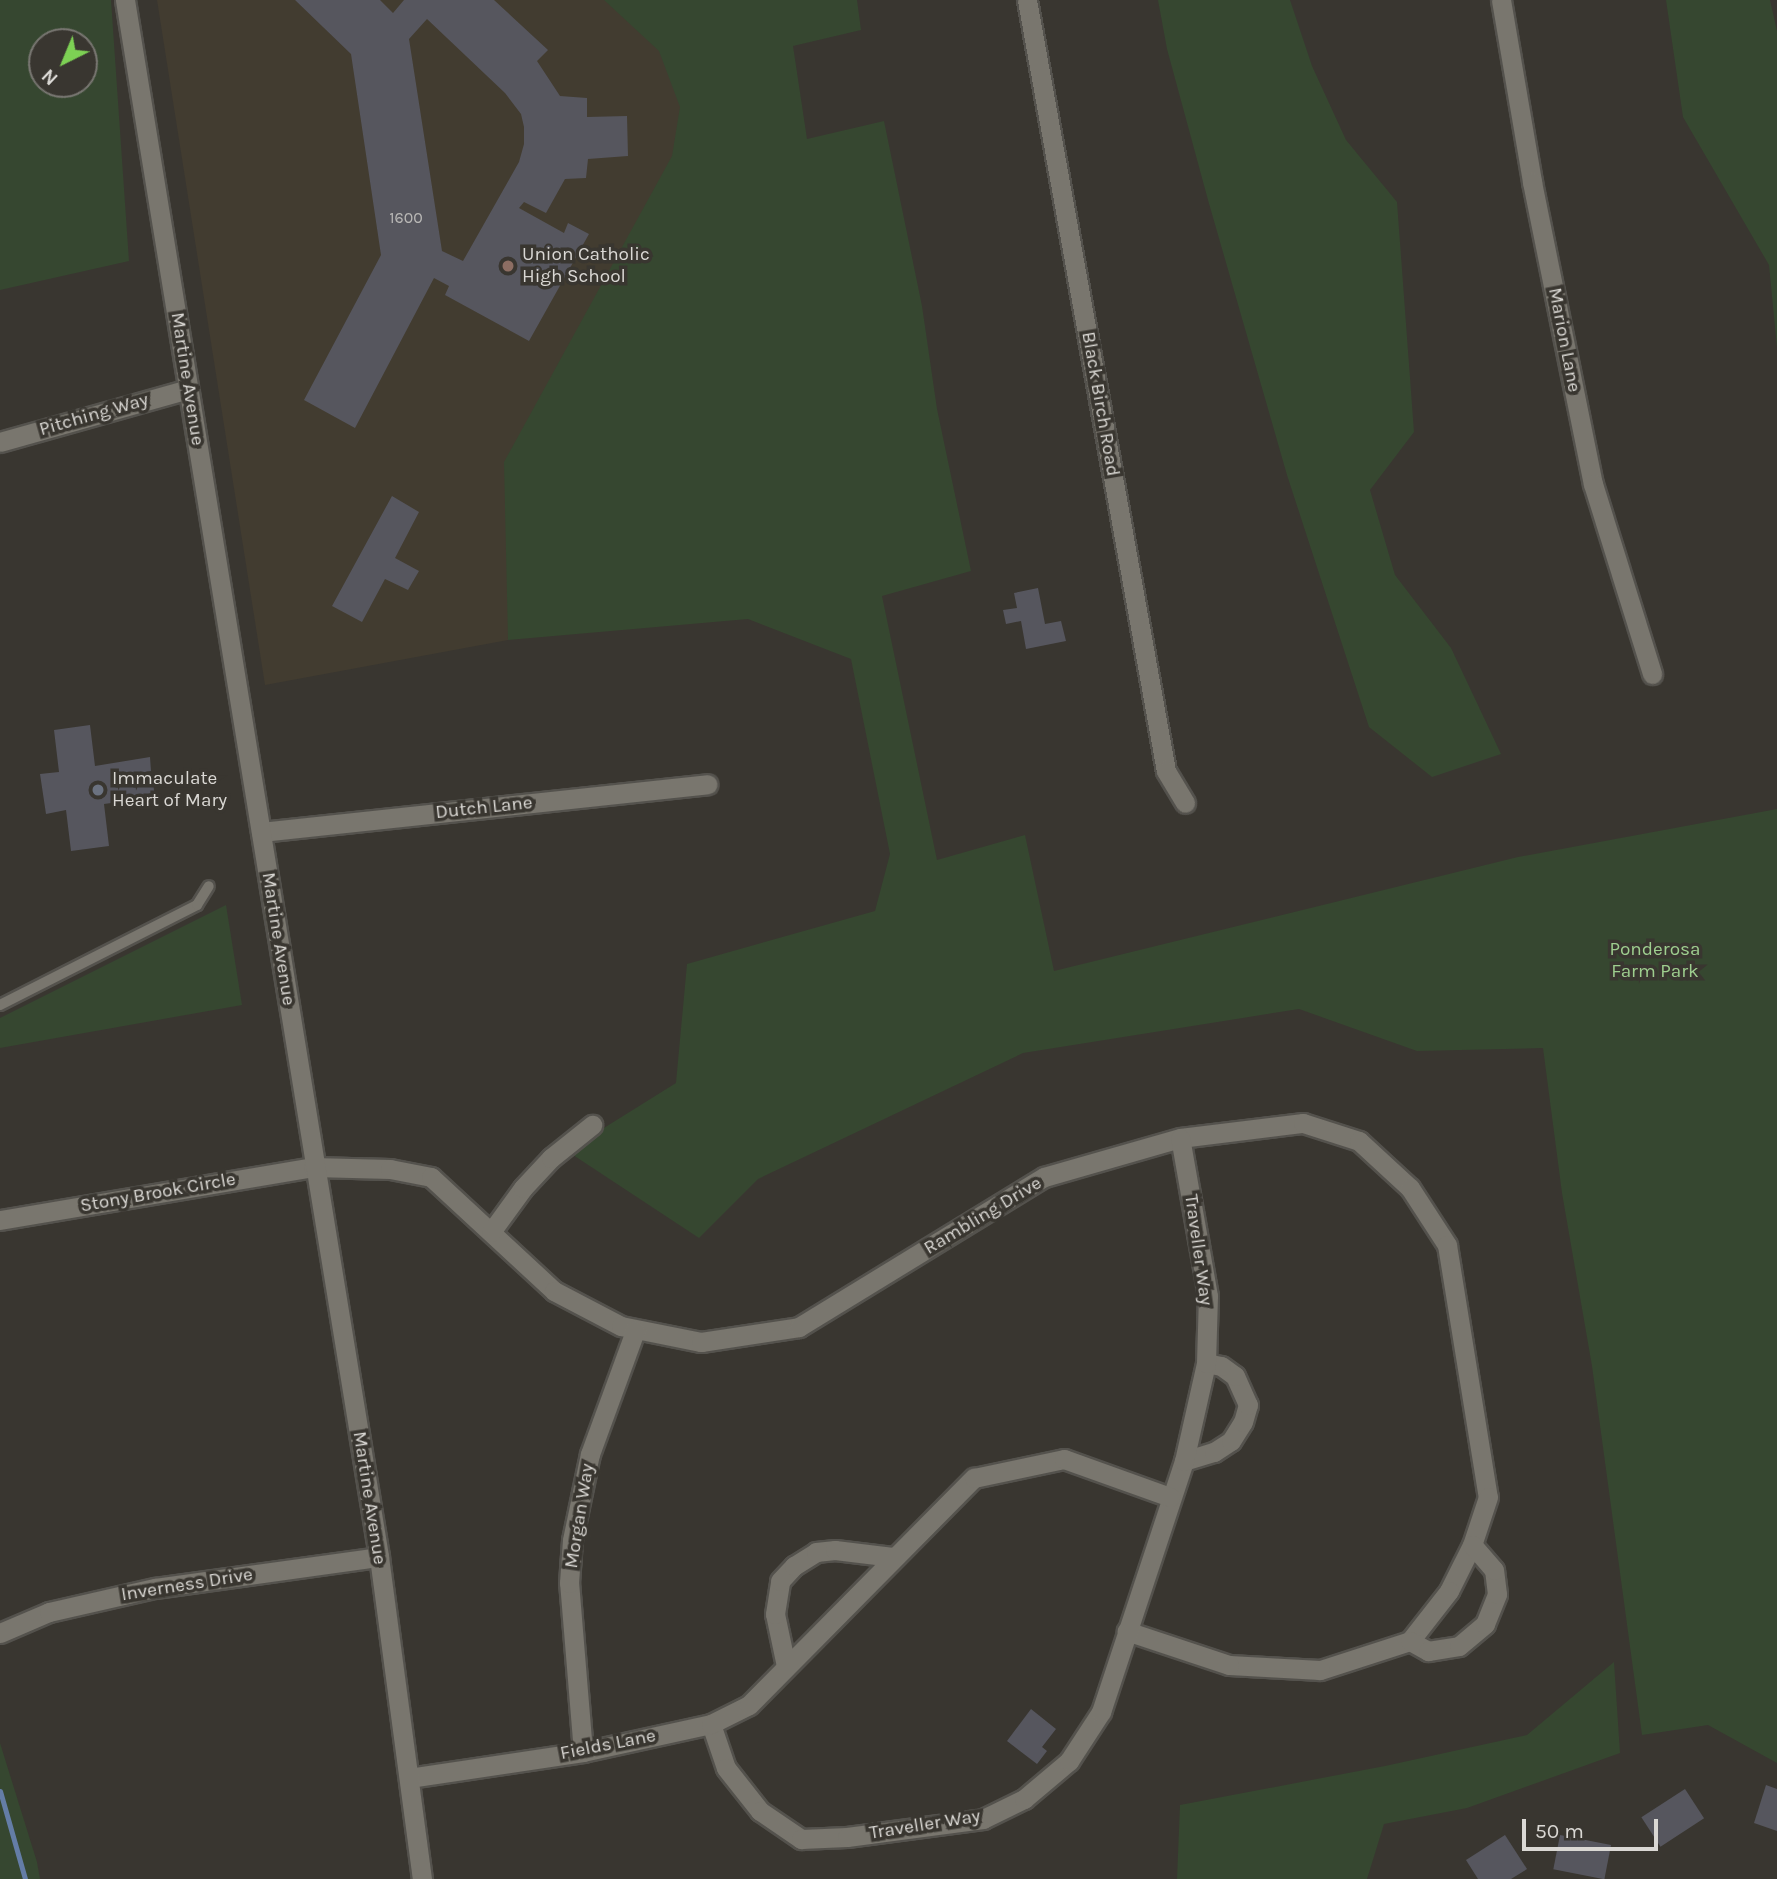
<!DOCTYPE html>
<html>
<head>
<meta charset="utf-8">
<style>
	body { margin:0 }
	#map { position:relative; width:1777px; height:1879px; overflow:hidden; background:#393630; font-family:Karla,sans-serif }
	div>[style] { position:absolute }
	.built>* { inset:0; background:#423c30 }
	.green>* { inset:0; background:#364730 }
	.stream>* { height:5px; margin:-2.5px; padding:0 2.5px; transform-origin:2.5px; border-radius:2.5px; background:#647da6 }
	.building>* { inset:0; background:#56565e; transform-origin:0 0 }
	.roads { filter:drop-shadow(2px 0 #54524d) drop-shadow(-2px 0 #54524d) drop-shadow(0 2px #54524d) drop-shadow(0 -2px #54524d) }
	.service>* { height:10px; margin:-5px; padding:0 5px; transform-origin:5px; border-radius:5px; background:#79766e }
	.minor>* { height:19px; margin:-9.5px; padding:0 9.5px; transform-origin:9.5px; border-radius:9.5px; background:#79766e }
	.secondary>* { height:19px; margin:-9.5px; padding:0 9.5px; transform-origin:9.5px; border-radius:9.5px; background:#79766e }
	.dots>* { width:19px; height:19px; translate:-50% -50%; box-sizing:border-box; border:4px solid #393630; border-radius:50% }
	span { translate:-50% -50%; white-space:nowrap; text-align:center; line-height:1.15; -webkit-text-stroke:7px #393630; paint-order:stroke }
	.number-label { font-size:16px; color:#b9b8b6 }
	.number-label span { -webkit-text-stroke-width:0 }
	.poi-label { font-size:19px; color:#dad8d4 }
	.left { translate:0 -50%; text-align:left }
	.street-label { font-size:19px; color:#dad8d4 }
	.park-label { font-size:19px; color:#9ece8f }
	.north { position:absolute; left:28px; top:28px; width:70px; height:70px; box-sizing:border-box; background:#393630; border:2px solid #797772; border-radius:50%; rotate:223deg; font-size:19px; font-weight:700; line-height:28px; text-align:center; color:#dad8d4 }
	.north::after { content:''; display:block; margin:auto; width:24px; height:32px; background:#7dd154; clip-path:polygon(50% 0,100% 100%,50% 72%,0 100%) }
	.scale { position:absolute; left:1522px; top:1819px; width:136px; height:32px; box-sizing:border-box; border:4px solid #dad8d4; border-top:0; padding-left:9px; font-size:21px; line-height:24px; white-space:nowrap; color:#dad8d4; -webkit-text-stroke:5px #393630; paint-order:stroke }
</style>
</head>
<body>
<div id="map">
	<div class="built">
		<div style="clip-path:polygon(157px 0,751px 0,508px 640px,265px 685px)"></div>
	</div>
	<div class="green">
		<div style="clip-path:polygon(evenodd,0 0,111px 0,129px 261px,0 290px,0 0,42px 42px,84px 42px,84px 84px,42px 84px,42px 42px)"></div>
		<div style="clip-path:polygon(604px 0,857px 0,861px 30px,793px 46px,807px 139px,884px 121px,922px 306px,937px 409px,971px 571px,882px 596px,937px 860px,1025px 835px,1054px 971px,1518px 857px,1777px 809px,1777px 1763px,1708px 1725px,1642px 1735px,1592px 1366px,1562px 1193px,1543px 1048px,1417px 1051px,1299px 1009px,1023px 1053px,758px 1179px,699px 1238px,567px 1151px,676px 1083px,687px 964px,875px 911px,890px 854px,851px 659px,748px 619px,508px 640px,504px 462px,672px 156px,680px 107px,659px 51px)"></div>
		<div style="clip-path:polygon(1158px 0,1290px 0,1312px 66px,1346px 140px,1397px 202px,1414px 432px,1370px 490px,1395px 575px,1451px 648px,1501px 754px,1432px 777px,1369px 727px,1287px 475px,1208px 200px,1167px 49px)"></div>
		<div style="clip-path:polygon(1666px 0,1770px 0,1777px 31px,1777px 348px,1769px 265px,1683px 117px)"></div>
		<div style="clip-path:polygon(226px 905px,242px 1005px,0 1048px,0 1018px)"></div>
		<div style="clip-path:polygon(1614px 1662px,1620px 1753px,1467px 1808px,1384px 1824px,1367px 1879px,1177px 1879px,1180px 1805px,1385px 1766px,1527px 1735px)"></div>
		<div style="clip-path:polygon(0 1743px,37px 1862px,40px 1879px,0 1879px)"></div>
	</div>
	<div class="stream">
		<div style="left:0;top:1791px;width:91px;rotate:74.1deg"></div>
	</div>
	<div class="building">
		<div style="clip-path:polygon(evenodd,295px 0,380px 0,393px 13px,404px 0,494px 0,548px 50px,537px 61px,560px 96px,587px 98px,587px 117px,627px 116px,628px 156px,588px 159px,586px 178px,565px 179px,546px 213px,524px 202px,519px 208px,564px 233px,568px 223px,589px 234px,529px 341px,445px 295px,449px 286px,434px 278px,355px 428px,304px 400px,381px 255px,351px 54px,295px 0,427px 19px,505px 93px,521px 114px,524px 127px,524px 144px,519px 162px,463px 261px,442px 251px,409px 39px,427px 19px)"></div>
		<div style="clip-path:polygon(392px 496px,419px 512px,395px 558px,419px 571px,408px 590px,385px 579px,362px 622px,332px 606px)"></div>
		<div style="clip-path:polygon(1038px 588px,1045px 624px,1061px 621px,1066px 641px,1026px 649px,1021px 621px,1006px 624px,1003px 610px,1017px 608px,1014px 593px)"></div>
		<div style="clip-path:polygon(90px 725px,95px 766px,150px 757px,151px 771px,140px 773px,141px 784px,153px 783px,155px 797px,104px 804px,109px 846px,71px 851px,66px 810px,46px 814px,40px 774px,59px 772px,54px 730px)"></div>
		<div style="clip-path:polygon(1031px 1709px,1056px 1729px,1042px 1747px,1047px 1751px,1037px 1764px,1007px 1741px)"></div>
		<div style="clip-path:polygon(1766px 1785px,1777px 1789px,1777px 1831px,1754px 1823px)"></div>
		<div style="left:1685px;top:1789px;width:35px;height:52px;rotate:57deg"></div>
		<div style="clip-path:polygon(1505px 1835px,1527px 1869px,1511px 1879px,1478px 1879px,1466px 1860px)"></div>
		<div style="left:1560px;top:1835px;width:52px;height:35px;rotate:11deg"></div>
	</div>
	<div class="roads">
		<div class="service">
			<div style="left:0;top:1005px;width:221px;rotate:-26.9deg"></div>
			<div style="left:197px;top:905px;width:22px;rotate:-58deg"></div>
		</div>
		<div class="minor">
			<div style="left:1027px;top:0;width:783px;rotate:79.78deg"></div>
			<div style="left:1166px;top:771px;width:37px;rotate:59deg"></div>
			<div style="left:1501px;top:0;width:185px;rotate:80.3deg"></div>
			<div style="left:1532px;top:182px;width:308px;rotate:78.6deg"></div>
			<div style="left:1593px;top:484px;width:199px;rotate:72.7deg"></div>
			<div style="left:0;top:442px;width:195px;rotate:-15.7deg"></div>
			<div style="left:261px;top:832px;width:449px;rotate:-6.1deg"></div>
			<div style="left:0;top:1220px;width:317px;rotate:-9.6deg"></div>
			<div style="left:313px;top:1167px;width:77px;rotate:1.5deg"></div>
			<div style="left:390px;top:1169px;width:42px;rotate:11deg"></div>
			<div style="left:431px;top:1177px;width:168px;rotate:42.8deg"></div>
			<div style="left:554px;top:1291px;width:76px;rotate:27.6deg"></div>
			<div style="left:621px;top:1326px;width:82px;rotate:11.3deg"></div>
			<div style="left:701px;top:1342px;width:99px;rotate:-8.7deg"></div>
			<div style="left:799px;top:1327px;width:287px;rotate:-31.5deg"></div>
			<div style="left:1044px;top:1177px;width:141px;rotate:-16deg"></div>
			<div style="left:1180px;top:1138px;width:124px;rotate:-7deg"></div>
			<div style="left:1303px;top:1123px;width:59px;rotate:17.8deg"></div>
			<div style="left:1359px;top:1141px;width:69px;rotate:42.7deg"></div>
			<div style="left:1410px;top:1188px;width:68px;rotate:57deg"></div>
			<div style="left:1447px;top:1245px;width:255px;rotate:80.8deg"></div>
			<div style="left:1488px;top:1497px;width:51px;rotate:108.4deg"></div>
			<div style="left:1472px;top:1545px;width:51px;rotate:116.6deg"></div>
			<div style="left:1449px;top:1591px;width:63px;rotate:128deg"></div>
			<div style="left:1410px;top:1641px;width:95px;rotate:162.1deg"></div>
			<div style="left:1320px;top:1670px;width:91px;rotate:-176.9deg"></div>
			<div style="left:1229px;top:1665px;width:108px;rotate:-161.6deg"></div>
			<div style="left:491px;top:1232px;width:54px;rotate:-54deg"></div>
			<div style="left:523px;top:1188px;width:41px;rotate:-47deg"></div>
			<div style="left:551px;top:1158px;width:53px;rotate:-38.8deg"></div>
			<div style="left:1184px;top:1461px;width:31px;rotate:-17deg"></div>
			<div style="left:1214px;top:1452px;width:20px;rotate:-33deg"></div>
			<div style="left:1231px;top:1441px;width:22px;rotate:-58deg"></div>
			<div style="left:1243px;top:1422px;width:18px;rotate:-74deg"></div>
			<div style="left:1248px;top:1405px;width:32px;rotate:-114deg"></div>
			<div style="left:1235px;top:1376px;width:17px;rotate:-144deg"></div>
			<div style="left:1221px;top:1366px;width:15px;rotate:-169deg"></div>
			<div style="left:0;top:1633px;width:53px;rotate:-23.2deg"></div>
			<div style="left:49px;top:1612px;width:109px;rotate:-12.8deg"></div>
			<div style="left:155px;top:1588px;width:226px;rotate:-7.9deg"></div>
			<div style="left:1410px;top:1641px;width:21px;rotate:29deg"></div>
			<div style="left:1428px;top:1651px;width:31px;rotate:-9deg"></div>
			<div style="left:1459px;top:1646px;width:34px;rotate:-40deg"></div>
			<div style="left:1485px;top:1624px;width:32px;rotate:-68deg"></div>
			<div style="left:1497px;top:1594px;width:24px;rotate:-97deg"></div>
			<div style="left:1494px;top:1570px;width:33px;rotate:-131deg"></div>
			<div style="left:786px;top:1666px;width:53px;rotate:-101.9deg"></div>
			<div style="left:775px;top:1614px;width:33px;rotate:-81deg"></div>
			<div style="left:780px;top:1581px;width:21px;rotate:-47deg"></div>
			<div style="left:794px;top:1566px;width:26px;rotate:-32deg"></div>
			<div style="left:816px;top:1552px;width:19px;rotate:-6deg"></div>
			<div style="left:835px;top:1550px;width:58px;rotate:6.9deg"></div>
			<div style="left:711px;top:1724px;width:46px;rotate:71.2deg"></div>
			<div style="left:726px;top:1768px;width:55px;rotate:51.7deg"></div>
			<div style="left:760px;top:1811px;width:50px;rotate:34.3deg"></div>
			<div style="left:801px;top:1839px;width:46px;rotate:-2.5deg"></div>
			<div style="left:847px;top:1837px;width:137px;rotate:-7.5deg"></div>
			<div style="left:983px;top:1819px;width:46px;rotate:-26deg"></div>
			<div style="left:1024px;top:1799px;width:59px;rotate:-40.2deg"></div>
			<div style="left:1069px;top:1761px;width:59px;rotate:-56.9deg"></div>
			<div style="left:1101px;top:1712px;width:264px;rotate:-71.7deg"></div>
			<div style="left:1184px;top:1461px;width:100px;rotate:-77.3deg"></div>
			<div style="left:1206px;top:1363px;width:67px;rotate:-88.3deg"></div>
			<div style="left:1208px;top:1296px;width:160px;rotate:-100deg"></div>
			<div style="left:583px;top:1752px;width:170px;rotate:-94.7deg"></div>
			<div style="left:569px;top:1583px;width:43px;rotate:-86deg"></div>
			<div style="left:572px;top:1540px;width:88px;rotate:-78.2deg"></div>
			<div style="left:590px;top:1454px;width:131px;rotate:-69.9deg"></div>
			<div style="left:409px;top:1778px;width:176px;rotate:-8.5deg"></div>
			<div style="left:583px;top:1752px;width:131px;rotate:-12.3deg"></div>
			<div style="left:711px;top:1724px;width:42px;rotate:-26.6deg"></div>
			<div style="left:749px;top:1705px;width:320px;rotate:-45.3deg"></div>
			<div style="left:974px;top:1478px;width:92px;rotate:-11.9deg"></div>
			<div style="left:1064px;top:1459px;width:113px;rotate:19.7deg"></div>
		</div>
		<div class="secondary">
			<div style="left:125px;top:0;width:1578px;rotate:80.73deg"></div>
			<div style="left:379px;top:1557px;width:325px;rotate:82.4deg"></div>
		</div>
	</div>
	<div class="dots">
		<div style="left:508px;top:266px;background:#8d6e63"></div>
		<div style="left:98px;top:790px;background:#6b7280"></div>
	</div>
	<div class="number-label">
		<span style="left:406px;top:218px">1600</span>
	</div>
	<div class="poi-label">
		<span class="left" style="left:522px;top:266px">Union Catholic<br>High School</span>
		<span class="left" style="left:112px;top:790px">Immaculate<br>Heart of Mary</span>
	</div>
	<div class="street-label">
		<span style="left:1564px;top:340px;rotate:79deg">Marion Lane</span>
		<span style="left:187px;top:379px;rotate:81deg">Martine Avenue</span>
		<span style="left:1100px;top:404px;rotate:80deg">Black Birch Road</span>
		<span style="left:94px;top:415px;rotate:-16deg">Pitching Way</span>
		<span style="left:484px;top:808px;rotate:-6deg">Dutch Lane</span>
		<span style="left:278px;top:939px;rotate:81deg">Martine Avenue</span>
		<span style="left:158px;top:1193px;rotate:-10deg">Stony Brook Circle</span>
		<span style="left:983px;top:1216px;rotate:-31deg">Rambling Drive</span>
		<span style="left:1198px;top:1250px;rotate:82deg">Traveller Way</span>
		<span style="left:369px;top:1498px;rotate:81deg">Martine Avenue</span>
		<span style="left:580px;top:1516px;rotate:-81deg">Morgan Way</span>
		<span style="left:187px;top:1585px;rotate:-9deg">Inverness Drive</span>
		<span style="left:608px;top:1745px;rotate:-11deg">Fields Lane</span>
		<span style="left:925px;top:1825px;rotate:-9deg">Traveller Way</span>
	</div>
	<div class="park-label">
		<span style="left:1655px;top:961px">Ponderosa<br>Farm Park</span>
	</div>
	<div class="north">N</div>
	<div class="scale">50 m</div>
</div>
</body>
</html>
